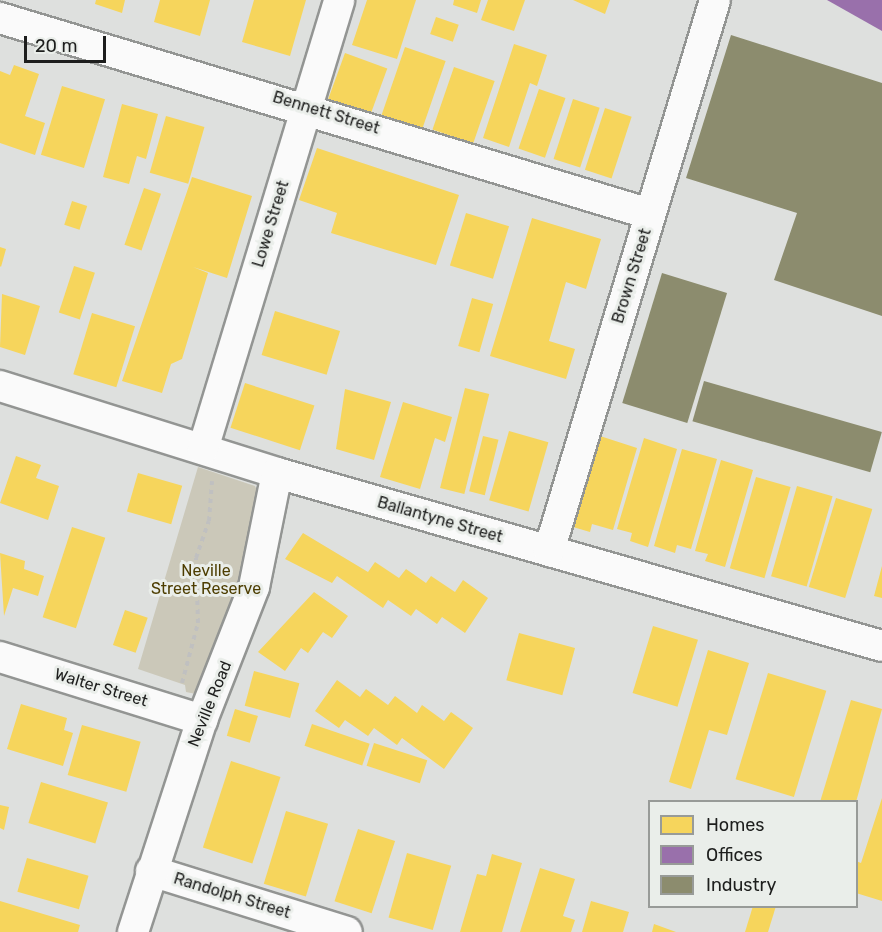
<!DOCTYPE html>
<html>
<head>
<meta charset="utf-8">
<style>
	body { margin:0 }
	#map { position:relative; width:882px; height:932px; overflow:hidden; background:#dee0de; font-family:Rubik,sans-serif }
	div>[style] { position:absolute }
	.green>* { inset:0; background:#cbc8b9 }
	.homes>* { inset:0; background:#f6d55c; transform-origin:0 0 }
	.offices>* { inset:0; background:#9970ab }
	.industry>* { inset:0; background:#8c8c6e; transform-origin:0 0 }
	.path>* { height:4px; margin-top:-2px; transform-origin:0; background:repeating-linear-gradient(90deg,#c0c0c0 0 4.5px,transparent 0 9px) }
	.roads { filter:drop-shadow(2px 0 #939593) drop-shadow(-2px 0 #939593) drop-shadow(0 2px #939593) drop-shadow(0 -2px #939593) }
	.street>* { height:30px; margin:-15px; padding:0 15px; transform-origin:15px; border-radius:15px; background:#fafafa }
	span { translate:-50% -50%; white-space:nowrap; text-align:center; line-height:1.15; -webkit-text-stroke:6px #eaeeea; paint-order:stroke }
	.street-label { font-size:16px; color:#1d1e1d }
	.park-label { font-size:16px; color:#4d3d00 }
	.legend { position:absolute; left:648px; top:800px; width:210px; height:108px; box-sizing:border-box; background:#eaeeea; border:2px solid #989b98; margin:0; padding:8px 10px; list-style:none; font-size:18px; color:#1d1e1d }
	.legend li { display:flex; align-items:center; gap:12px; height:30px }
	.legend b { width:30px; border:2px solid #989b98 }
	.scale { position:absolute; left:24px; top:36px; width:82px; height:27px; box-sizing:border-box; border:3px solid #1d1e1d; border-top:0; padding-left:8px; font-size:18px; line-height:21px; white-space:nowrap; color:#1d1e1d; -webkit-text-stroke:4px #eaeeea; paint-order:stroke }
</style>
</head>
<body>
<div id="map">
	<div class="green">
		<div style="clip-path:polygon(198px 467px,255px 486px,258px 493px,247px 585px,196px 694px,186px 692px,185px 685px,138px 669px)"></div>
	</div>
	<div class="homes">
		<div style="clip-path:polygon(96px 0,125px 0,122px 13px,95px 4px)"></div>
		<div style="clip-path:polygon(160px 0,210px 0,200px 36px,154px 22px)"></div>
		<div style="clip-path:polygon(254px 0,306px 0,290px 56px,242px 42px)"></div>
		<div style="clip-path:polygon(367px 0,416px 0,397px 59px,352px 45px)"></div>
		<div style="clip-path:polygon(454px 0,481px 0,477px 13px,453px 5px)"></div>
		<div style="clip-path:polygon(488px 0,525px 0,514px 31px,481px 20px)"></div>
		<div style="clip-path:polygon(573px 0,610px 0,605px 14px)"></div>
		<div style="left:436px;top:17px;width:24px;height:18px;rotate:19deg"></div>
		<div style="clip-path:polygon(514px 44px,547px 55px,537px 86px,530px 83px,509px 147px,483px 138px)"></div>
		<div style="left:405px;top:47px;width:43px;height:77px;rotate:19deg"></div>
		<div style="left:345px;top:53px;width:45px;height:53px;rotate:20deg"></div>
		<div style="clip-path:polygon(14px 65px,39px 74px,25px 116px,45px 123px,35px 155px,0 143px,0 71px,10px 75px)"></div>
		<div style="left:454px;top:67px;width:43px;height:66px;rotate:19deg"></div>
		<div style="left:62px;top:86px;width:45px;height:72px;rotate:17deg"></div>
		<div style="left:539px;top:89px;width:28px;height:63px;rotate:19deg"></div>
		<div style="left:573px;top:99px;width:28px;height:63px;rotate:18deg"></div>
		<div style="clip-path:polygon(122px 104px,158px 114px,146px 159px,137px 156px,129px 184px,103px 177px)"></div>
		<div style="left:605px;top:108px;width:28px;height:65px;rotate:18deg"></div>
		<div style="left:166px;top:116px;width:40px;height:59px;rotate:16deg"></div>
		<div style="clip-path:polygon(317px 148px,459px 195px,436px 265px,331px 233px,337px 213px,299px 200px)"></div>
		<div style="clip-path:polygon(192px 177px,252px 196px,227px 278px,193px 267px,208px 273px,182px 359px,171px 364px,162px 393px,122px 381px)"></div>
		<div style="left:144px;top:188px;width:18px;height:60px;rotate:19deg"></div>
		<div style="left:72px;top:201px;width:16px;height:25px;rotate:18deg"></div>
		<div style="left:466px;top:213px;width:45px;height:55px;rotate:17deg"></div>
		<div style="clip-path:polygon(532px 218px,601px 239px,586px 289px,566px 282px,549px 341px,575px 349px,566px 379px,490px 356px)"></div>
		<div style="clip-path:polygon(0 247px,6px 249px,1px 267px,0 266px)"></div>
		<div style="left:74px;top:266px;width:22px;height:49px;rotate:18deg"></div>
		<div style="clip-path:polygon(2px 294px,40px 306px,25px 355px,0 347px)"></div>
		<div style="left:472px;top:298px;width:22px;height:50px;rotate:16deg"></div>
		<div style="left:275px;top:311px;width:68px;height:46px;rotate:17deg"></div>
		<div style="left:92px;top:313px;width:45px;height:64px;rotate:17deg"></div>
		<div style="left:245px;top:383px;width:73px;height:47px;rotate:18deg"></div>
		<div style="left:465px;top:388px;width:25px;height:103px;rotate:14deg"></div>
		<div style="clip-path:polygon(345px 389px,391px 402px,374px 460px,336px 449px)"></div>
		<div style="clip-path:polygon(403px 402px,452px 417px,445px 442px,435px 438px,420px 489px,380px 477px)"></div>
		<div style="left:509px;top:431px;width:41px;height:72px;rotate:16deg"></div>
		<div style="left:483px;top:436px;width:16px;height:57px;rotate:14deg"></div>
		<div style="clip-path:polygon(600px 436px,637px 448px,613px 530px,592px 524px,590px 532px,573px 527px)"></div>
		<div style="clip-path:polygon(644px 438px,677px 449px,648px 547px,630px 541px,632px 533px,617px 529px)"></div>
		<div style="clip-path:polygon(682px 449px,717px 459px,691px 549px,677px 545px,675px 553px,654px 546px)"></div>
		<div style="clip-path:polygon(16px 456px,41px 465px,36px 478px,59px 486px,48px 520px,0 503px)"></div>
		<div style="clip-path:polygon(721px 460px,753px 470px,725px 567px,705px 561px,708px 554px,695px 551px)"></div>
		<div style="left:138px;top:473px;width:46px;height:40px;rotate:16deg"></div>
		<div style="left:756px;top:477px;width:36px;height:95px;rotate:16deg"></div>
		<div style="left:797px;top:486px;width:37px;height:94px;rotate:16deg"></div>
		<div style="left:836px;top:498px;width:38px;height:93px;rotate:17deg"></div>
		<div style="left:72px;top:527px;width:35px;height:95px;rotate:18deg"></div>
		<div style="clip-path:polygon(303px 533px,368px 572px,375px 562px,399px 578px,406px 569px,426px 583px,431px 576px,455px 592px,463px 580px,488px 598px,465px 633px,442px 617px,437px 624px,416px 609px,411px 616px,388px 600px,383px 608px,337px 576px,332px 583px,285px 559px)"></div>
		<div style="clip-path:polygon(0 553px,25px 561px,24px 569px,44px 576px,38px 596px,13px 588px,4px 616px)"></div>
		<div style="clip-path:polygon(882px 566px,882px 598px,874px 596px)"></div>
		<div style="clip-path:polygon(314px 592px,348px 616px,332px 638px,323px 632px,308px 653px,301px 648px,285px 671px,258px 652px)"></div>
		<div style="left:125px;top:610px;width:24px;height:37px;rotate:19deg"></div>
		<div style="left:653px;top:626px;width:47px;height:70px;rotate:17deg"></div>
		<div style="left:519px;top:633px;width:58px;height:49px;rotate:15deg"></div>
		<div style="clip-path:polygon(708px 650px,749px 663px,727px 735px,709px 730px,691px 789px,669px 782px)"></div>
		<div style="left:254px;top:671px;width:47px;height:36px;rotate:15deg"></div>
		<div style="left:768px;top:673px;width:61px;height:111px;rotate:17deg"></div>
		<div style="clip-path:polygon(337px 680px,360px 697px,366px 689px,388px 705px,395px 696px,417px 713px,422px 705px,444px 721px,451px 712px,473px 728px,444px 769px,402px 738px,397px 745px,374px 728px,368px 736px,345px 720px,339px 728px,315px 711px)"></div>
		<div style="clip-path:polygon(851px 700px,882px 709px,856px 802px,820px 802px)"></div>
		<div style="clip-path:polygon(21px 704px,67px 718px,64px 730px,73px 733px,63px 766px,7px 749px)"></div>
		<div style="left:235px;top:709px;width:24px;height:28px;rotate:17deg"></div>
		<div style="left:312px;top:724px;width:61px;height:23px;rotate:19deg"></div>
		<div style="left:82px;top:725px;width:61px;height:52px;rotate:16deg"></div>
		<div style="left:374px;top:743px;width:56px;height:24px;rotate:18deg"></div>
		<div style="left:231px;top:761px;width:52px;height:91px;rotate:18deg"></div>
		<div style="left:41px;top:782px;width:70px;height:43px;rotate:17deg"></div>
		<div style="clip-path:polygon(882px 798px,882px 901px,856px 893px,856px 861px,861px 863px)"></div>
		<div style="clip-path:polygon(0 805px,9px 807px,4px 830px,0 828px)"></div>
		<div style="left:286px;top:811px;width:44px;height:76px;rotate:17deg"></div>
		<div style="left:358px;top:829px;width:39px;height:76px;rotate:18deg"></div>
		<div style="left:407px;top:853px;width:46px;height:67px;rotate:16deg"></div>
		<div style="clip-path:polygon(492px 854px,522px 863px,502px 932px,460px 932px,477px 874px,486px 876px)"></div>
		<div style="left:27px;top:858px;width:64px;height:35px;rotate:16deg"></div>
		<div style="clip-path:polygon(540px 868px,575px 879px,563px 916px,575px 920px,571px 932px,520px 932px)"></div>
		<div style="clip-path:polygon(0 901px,80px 925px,78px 932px,0 932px)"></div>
		<div style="clip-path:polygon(591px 901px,629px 912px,623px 932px,582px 932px)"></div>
		<div style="clip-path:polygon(753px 906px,776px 906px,768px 932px,745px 932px)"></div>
		<div style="clip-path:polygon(654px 924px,676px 932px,652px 932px)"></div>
	</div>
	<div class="offices">
		<div style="clip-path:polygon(827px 0,882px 0,882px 31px)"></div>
	</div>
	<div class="industry">
		<div style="clip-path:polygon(731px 35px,882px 83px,882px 316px,774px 280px,797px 213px,686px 178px)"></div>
		<div style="left:662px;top:273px;width:68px;height:136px;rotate:17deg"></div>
		<div style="left:704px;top:381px;width:185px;height:42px;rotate:16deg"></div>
	</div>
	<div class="path">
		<div style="left:182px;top:683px;width:62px;rotate:-75.1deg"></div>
		<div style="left:198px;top:623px;width:65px;rotate:-91.8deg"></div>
		<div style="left:196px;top:558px;width:39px;rotate:-71deg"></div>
		<div style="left:209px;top:521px;width:40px;rotate:-85.7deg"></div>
	</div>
	<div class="roads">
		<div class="street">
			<div style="left:0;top:18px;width:679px;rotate:16.78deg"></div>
			<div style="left:0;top:386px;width:290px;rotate:17.4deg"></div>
			<div style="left:277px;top:473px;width:629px;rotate:15.96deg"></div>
			<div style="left:203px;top:449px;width:469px;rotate:-73.1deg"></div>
			<div style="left:549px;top:551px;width:575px;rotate:-73.23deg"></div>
			<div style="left:0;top:657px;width:212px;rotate:17.3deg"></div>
			<div style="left:151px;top:871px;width:205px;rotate:17.3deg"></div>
			<div style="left:133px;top:932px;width:223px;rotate:-72deg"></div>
			<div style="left:202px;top:720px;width:143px;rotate:-68.6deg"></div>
			<div style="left:254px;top:587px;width:116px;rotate:-78.6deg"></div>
		</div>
	</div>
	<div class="street-label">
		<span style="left:326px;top:113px;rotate:17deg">Bennett Street</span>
		<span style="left:271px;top:224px;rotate:-73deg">Lowe Street</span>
		<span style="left:632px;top:276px;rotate:-73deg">Brown Street</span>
		<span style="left:440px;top:520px;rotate:16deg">Ballantyne Street</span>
		<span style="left:101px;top:688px;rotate:17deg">Walter Street</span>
		<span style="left:210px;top:704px;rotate:-68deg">Neville Road</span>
		<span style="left:232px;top:896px;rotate:17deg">Randolph Street</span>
	</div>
	<div class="park-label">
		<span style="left:206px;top:580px">Neville<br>Street Reserve</span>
	</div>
	<ul class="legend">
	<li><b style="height:16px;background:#f6d55c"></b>Homes</li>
	<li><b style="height:16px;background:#9970ab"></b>Offices</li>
	<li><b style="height:16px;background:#8c8c6e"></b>Industry</li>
	</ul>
	<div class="scale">20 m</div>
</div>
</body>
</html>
